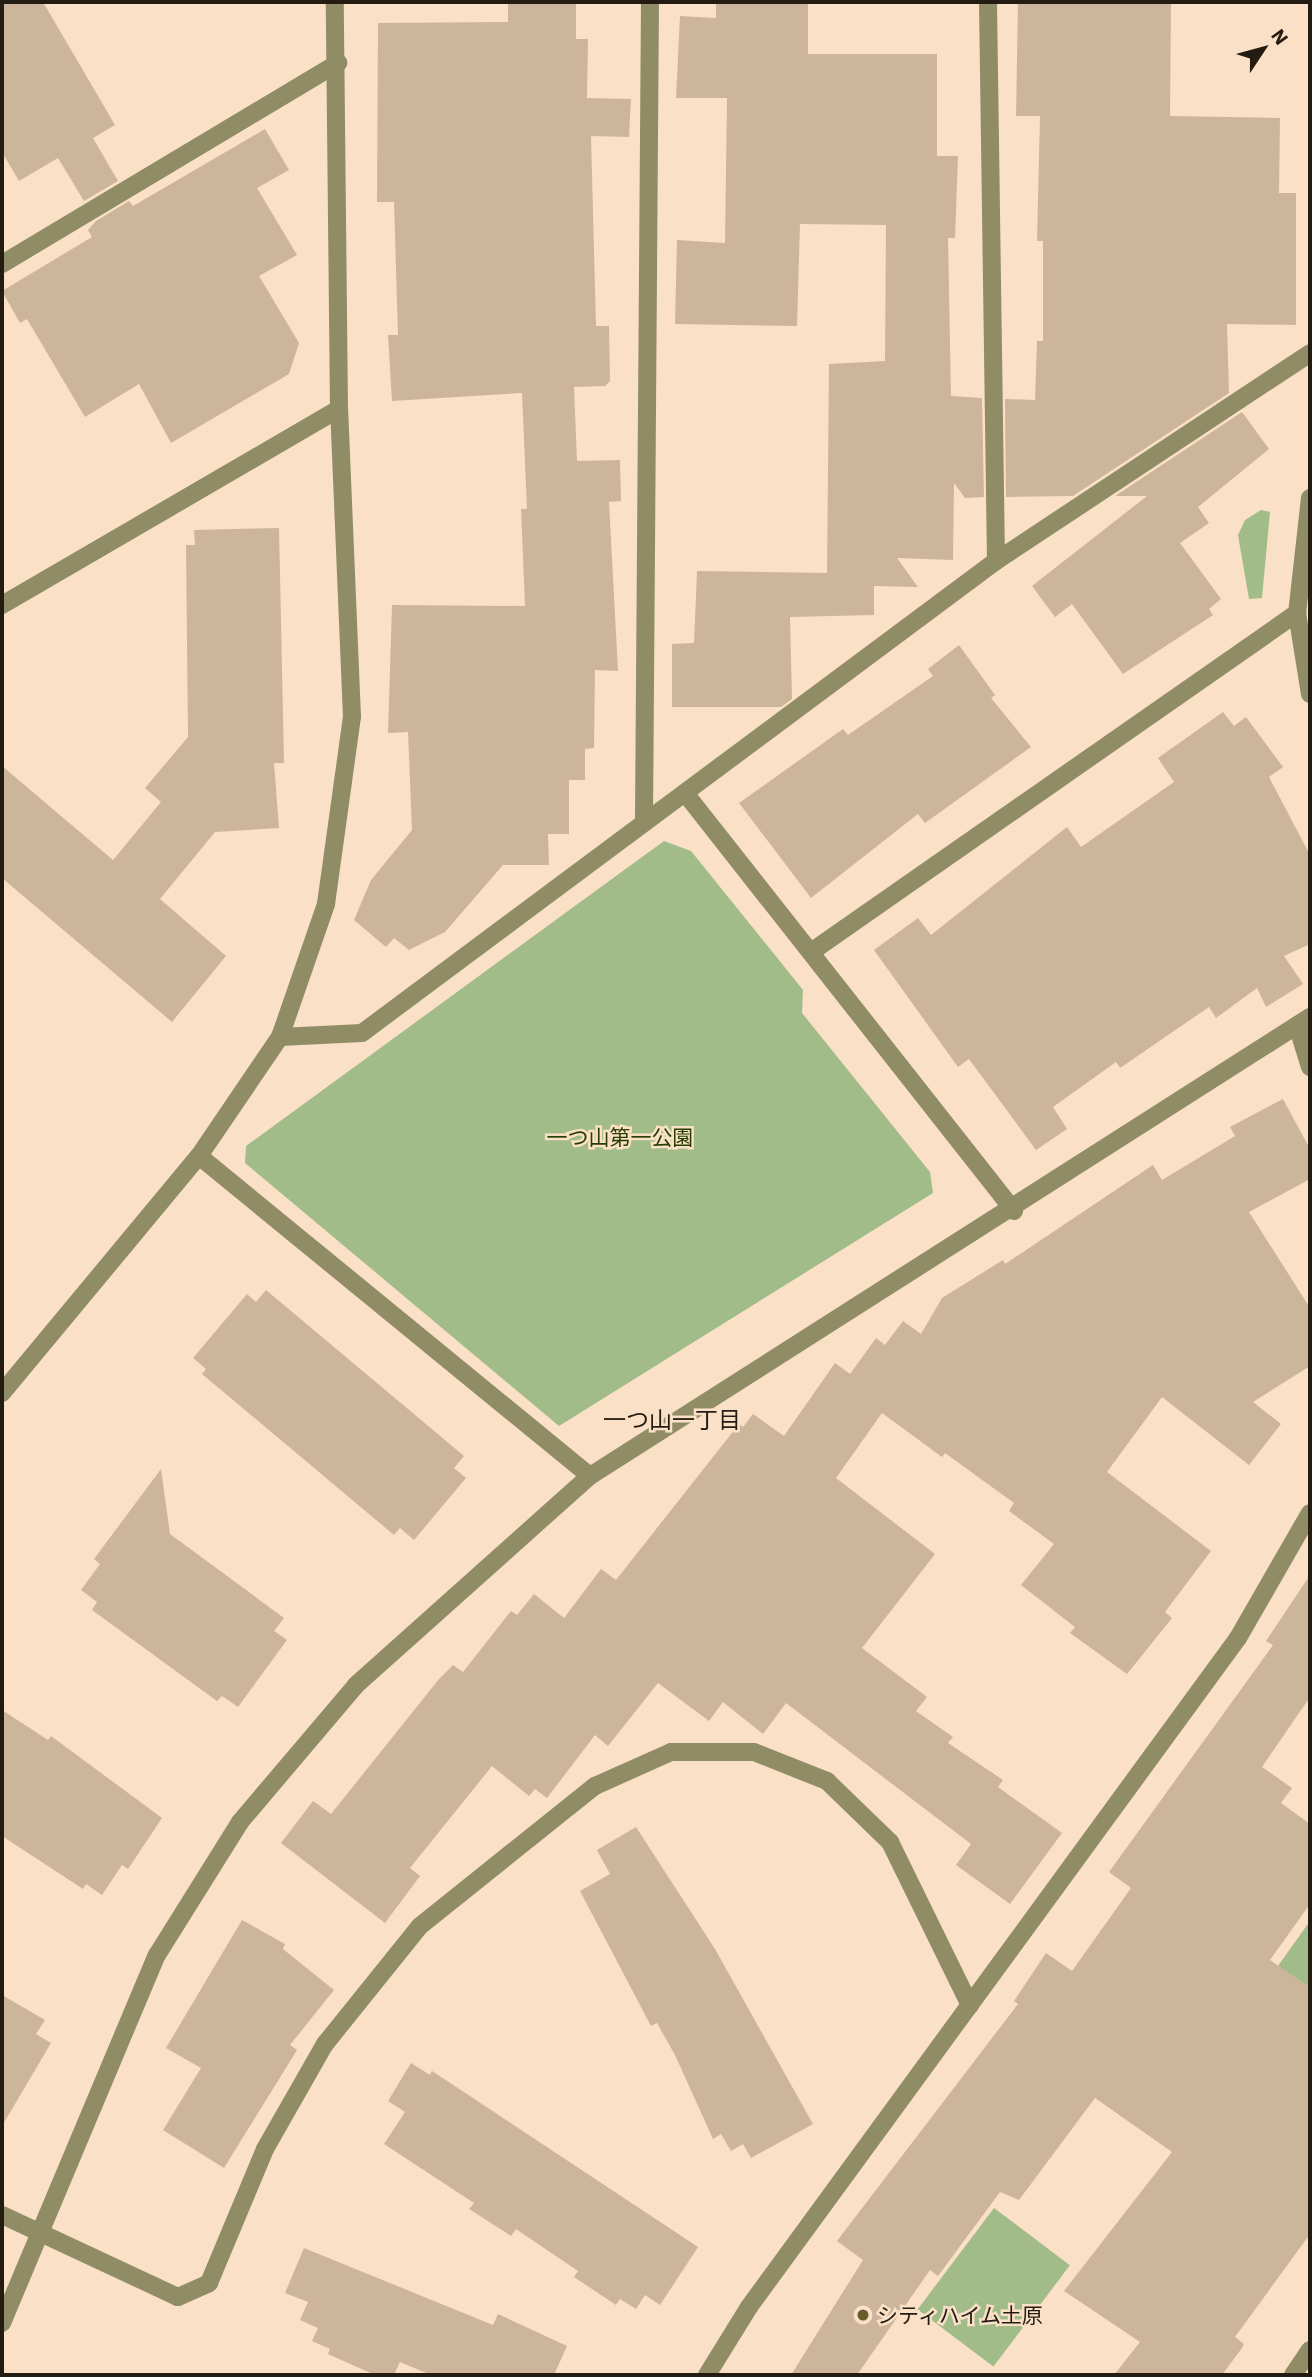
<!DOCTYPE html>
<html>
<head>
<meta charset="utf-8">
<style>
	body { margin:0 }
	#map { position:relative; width:1312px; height:2377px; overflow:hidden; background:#f9e0c6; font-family:"IBM Plex Sans","Noto Sans JP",sans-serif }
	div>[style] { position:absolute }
	.green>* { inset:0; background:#a1bc88; transform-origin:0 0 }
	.building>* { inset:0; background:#cdb59c }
	.minor>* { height:18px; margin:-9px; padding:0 9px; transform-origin:9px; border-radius:9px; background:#908c66 }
	.dots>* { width:19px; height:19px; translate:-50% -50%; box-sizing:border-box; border:4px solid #f9e0c6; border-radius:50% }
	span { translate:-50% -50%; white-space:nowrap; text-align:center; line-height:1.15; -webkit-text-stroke:5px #f9e0c6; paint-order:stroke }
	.park-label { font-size:21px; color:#263e00 }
	.poi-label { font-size:21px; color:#241c12 }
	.left { translate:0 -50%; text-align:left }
	.neighbourhood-label { font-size:23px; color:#241c12 }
	.frame { position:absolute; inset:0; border:4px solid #241c12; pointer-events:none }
	.north { position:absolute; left:1228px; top:14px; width:70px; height:70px; -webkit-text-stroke:5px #f9e0c6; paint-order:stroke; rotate:54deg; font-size:19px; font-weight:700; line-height:28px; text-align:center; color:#241c12 }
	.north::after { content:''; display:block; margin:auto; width:24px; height:32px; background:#241c12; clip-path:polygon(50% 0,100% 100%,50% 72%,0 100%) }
</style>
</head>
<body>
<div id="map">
	<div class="green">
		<div style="clip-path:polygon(1261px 510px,1270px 512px,1262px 598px,1249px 599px,1238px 535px,1245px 520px)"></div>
		<div style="clip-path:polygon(664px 841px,691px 851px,803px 990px,802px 1013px,930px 1172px,933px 1193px,559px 1426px,245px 1163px,246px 1146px)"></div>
		<div style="clip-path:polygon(1310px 1921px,1310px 1988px,1278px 1966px)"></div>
		<div style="left:994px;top:2208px;width:95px;height:127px;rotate:37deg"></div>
	</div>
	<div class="building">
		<div style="clip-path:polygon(2px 2px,43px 2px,115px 125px,93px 138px,118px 181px,84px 201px,58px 158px,19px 181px,2px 152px)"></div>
		<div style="clip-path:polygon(508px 2px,576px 2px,576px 39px,588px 39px,587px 98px,631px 99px,629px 137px,591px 136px,596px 326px,609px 326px,610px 381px,605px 386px,574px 387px,577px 461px,620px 460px,621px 501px,609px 502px,618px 671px,595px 670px,594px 748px,585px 749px,585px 780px,569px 780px,569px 834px,548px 834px,549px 865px,503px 865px,445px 932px,409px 950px,394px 938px,386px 947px,354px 920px,371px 880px,412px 830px,408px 732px,388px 733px,392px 605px,525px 606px,521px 509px,527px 509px,522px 393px,392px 401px,388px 335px,398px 335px,394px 202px,377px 202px,378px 23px,508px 22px)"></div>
		<div style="clip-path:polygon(716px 2px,808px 2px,808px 54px,937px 54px,937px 156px,958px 156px,955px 238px,948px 238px,951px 396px,982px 398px,984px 497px,965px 498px,954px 483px,953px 560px,897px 558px,918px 587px,874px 586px,874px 615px,790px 617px,792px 699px,781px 707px,672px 707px,672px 644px,694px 643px,697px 571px,827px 573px,829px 364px,885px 361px,886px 225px,800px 224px,797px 326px,675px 324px,677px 240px,725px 243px,727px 98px,676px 98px,680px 16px,716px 18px)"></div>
		<div style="clip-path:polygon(1018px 2px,1171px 2px,1170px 116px,1280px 118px,1279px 193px,1296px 193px,1296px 325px,1227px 324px,1229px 393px,1073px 496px,1006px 497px,1005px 399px,1035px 400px,1037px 341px,1043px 341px,1043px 241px,1037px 241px,1040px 116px,1016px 116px)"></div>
		<div style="clip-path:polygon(265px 129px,289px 170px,257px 188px,297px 255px,259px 276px,299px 343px,289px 374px,171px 443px,139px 384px,85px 417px,27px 319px,20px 323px,2px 291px,92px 237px,88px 230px,96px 221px,129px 201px,133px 206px)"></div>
		<div style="clip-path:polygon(1242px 412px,1269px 449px,1198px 507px,1209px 523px,1180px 543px,1221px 599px,1209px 609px,1213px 615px,1123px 674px,1072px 604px,1055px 617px,1032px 586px,1147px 496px,1115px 496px)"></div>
		<div style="clip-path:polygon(279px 528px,284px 763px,274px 763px,279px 828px,215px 832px,160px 899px,226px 956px,172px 1022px,2px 878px,2px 766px,113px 860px,161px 802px,145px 788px,188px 737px,186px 545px,195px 545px,194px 530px)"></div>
		<div style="clip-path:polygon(959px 645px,995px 695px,991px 698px,1031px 747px,925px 823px,918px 814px,811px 898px,739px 803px,843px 729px,848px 735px,933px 676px,928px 669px)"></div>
		<div style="clip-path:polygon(1223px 712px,1234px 726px,1246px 717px,1283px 767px,1269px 777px,1310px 855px,1310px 944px,1284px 956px,1303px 984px,1266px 1007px,1257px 988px,1216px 1018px,1209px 1007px,1120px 1068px,1116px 1062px,1053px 1107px,1067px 1129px,1036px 1150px,969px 1059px,958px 1067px,874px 950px,918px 918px,931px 935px,1067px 827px,1081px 847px,1174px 782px,1158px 758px)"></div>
		<div style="clip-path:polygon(1283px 1099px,1310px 1149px,1310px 1179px,1249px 1212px,1310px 1308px,1310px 1366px,1253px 1402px,1281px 1424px,1249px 1465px,1162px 1397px,1107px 1472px,1211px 1551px,1165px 1612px,1172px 1618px,1127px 1674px,1070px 1633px,1075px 1627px,1021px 1585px,1054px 1544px,1009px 1511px,1014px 1503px,945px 1453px,942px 1457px,882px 1413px,836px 1478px,935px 1554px,862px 1648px,927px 1697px,916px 1711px,953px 1737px,948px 1743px,1003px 1780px,998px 1787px,1062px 1833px,1010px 1904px,956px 1865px,971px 1844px,786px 1703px,763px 1734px,723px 1702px,709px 1721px,658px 1683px,608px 1746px,595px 1735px,547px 1798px,535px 1789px,529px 1796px,492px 1766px,410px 1868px,420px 1876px,385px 1923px,281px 1843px,313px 1801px,331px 1814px,439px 1679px,453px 1665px,463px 1672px,511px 1611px,517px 1615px,534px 1594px,564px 1618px,601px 1569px,616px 1580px,739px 1424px,743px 1427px,753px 1414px,784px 1436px,835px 1363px,850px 1374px,876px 1338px,885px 1345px,903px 1321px,921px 1334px,942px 1298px,1003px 1260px,1005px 1264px,1153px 1165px,1162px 1180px,1235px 1136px,1230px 1127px)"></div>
		<div style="clip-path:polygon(266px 1290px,464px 1456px,454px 1468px,466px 1478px,414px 1540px,400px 1528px,394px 1535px,202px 1374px,206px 1369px,193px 1358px,247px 1294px,256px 1302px)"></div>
		<div style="clip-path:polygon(161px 1469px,170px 1534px,284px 1618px,274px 1631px,287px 1640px,238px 1707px,222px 1696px,217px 1701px,92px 1610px,97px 1602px,81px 1590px,100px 1564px,94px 1559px)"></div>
		<div style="clip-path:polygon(1310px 1575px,1310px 1697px,1262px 1767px,1292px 1788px,1281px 1803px,1310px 1824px,1310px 1904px,1270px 1960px,1310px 1988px,1310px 2234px,1235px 2337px,1244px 2344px,1242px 2348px,1222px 2375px,1114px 2375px,1140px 2342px,1064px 2291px,1172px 2152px,1095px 2098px,1019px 2200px,1000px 2192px,938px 2276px,930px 2270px,857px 2375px,791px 2375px,863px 2260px,837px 2241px,1018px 2004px,1014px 2001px,1046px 1953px,1072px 1971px,1131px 1888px,1109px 1872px,1273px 1645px,1266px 1641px)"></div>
		<div style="clip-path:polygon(2px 1710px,48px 1740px,51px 1736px,162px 1818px,128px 1869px,122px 1865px,102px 1895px,86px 1884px,83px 1889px,2px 1836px)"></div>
		<div style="clip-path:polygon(636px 1827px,715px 1949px,813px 2124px,751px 2158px,743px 2144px,731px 2151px,721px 2134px,713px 2139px,675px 2055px,657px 2023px,651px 2026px,580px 1891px,610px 1874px,597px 1850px)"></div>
		<div style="clip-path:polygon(242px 1920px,285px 1944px,283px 1949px,334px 1990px,290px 2045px,297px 2050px,224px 2168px,163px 2130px,201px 2068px,166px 2048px)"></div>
		<div style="clip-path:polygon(2px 1995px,45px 2020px,36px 2034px,51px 2043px,2px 2126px)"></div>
		<div style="clip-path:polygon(411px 2063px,430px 2075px,432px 2071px,698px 2247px,660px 2305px,645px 2295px,636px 2309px,620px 2299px,616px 2305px,574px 2277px,578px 2271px,516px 2229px,511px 2236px,469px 2209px,474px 2203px,384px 2144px,405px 2112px,388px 2101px)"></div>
		<div style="clip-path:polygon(304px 2248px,493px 2325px,498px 2314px,567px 2346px,554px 2375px,431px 2375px,400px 2362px,394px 2375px,375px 2375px,328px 2354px,330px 2349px,312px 2341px,318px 2328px,300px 2320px,308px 2302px,285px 2293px)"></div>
	</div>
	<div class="minor">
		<div style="left:988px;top:2px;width:559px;rotate:89.18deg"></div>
		<div style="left:2px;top:264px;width:392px;rotate:-30.9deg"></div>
		<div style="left:1310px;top:498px;width:116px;rotate:96.4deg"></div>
		<div style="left:1297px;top:613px;width:82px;rotate:80.9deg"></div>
		<div style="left:2px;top:605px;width:390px;rotate:-30.2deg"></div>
		<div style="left:685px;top:793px;width:532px;rotate:51.79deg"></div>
		<div style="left:644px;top:819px;width:817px;rotate:-89.58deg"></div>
		<div style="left:811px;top:952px;width:593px;rotate:-34.9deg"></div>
		<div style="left:1297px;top:1025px;width:44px;rotate:72.8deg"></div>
		<div style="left:280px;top:1037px;width:82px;rotate:-2.8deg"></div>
		<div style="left:362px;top:1033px;width:790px;rotate:-36.67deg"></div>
		<div style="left:996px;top:561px;width:377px;rotate:-33.5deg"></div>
		<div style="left:199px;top:1156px;width:505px;rotate:39.3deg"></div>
		<div style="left:2px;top:1393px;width:308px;rotate:-50.3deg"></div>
		<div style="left:199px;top:1156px;width:144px;rotate:-55.8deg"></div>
		<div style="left:280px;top:1037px;width:141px;rotate:-70.9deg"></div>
		<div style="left:326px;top:904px;width:189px;rotate:-82.1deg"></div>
		<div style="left:352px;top:717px;width:308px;rotate:-92.4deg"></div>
		<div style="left:339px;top:409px;width:407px;rotate:-90.6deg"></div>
		<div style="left:2px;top:2215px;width:194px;rotate:25deg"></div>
		<div style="left:178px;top:2297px;width:34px;rotate:-24deg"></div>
		<div style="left:209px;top:2283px;width:145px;rotate:-67.3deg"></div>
		<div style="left:265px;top:2149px;width:121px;rotate:-60.3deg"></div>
		<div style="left:325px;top:2044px;width:151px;rotate:-51.2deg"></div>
		<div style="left:420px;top:1926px;width:224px;rotate:-38.7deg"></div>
		<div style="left:595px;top:1786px;width:83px;rotate:-24.1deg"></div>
		<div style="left:671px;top:1752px;width:83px"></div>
		<div style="left:754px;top:1752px;width:79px;rotate:21.7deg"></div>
		<div style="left:827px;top:1781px;width:88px;rotate:44.1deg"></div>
		<div style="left:890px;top:1842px;width:182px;rotate:63.9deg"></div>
		<div style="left:2px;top:2323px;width:399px;rotate:-67.2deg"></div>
		<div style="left:157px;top:1955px;width:157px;rotate:-58deg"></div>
		<div style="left:240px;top:1822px;width:180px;rotate:-49.7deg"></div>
		<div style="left:356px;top:1685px;width:314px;rotate:-41.8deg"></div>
		<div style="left:590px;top:1476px;width:854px;rotate:-32.52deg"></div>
		<div style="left:707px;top:2375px;width:80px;rotate:-58.3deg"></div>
		<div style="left:749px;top:2307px;width:829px;rotate:-53.84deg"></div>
		<div style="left:1238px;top:1638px;width:144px;rotate:-60.1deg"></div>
		<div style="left:1293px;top:2375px;width:30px;rotate:-56deg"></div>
	</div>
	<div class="dots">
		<div style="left:863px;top:2315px;background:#695e2b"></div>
	</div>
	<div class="park-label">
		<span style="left:620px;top:1137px">一つ山第一公園</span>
	</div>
	<div class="poi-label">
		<span class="left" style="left:877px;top:2315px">シティハイム土原</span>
	</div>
	<div class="neighbourhood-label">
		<span style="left:672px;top:1419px">一つ山一丁目</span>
	</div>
	<div class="frame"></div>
	<div class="north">N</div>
</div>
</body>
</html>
